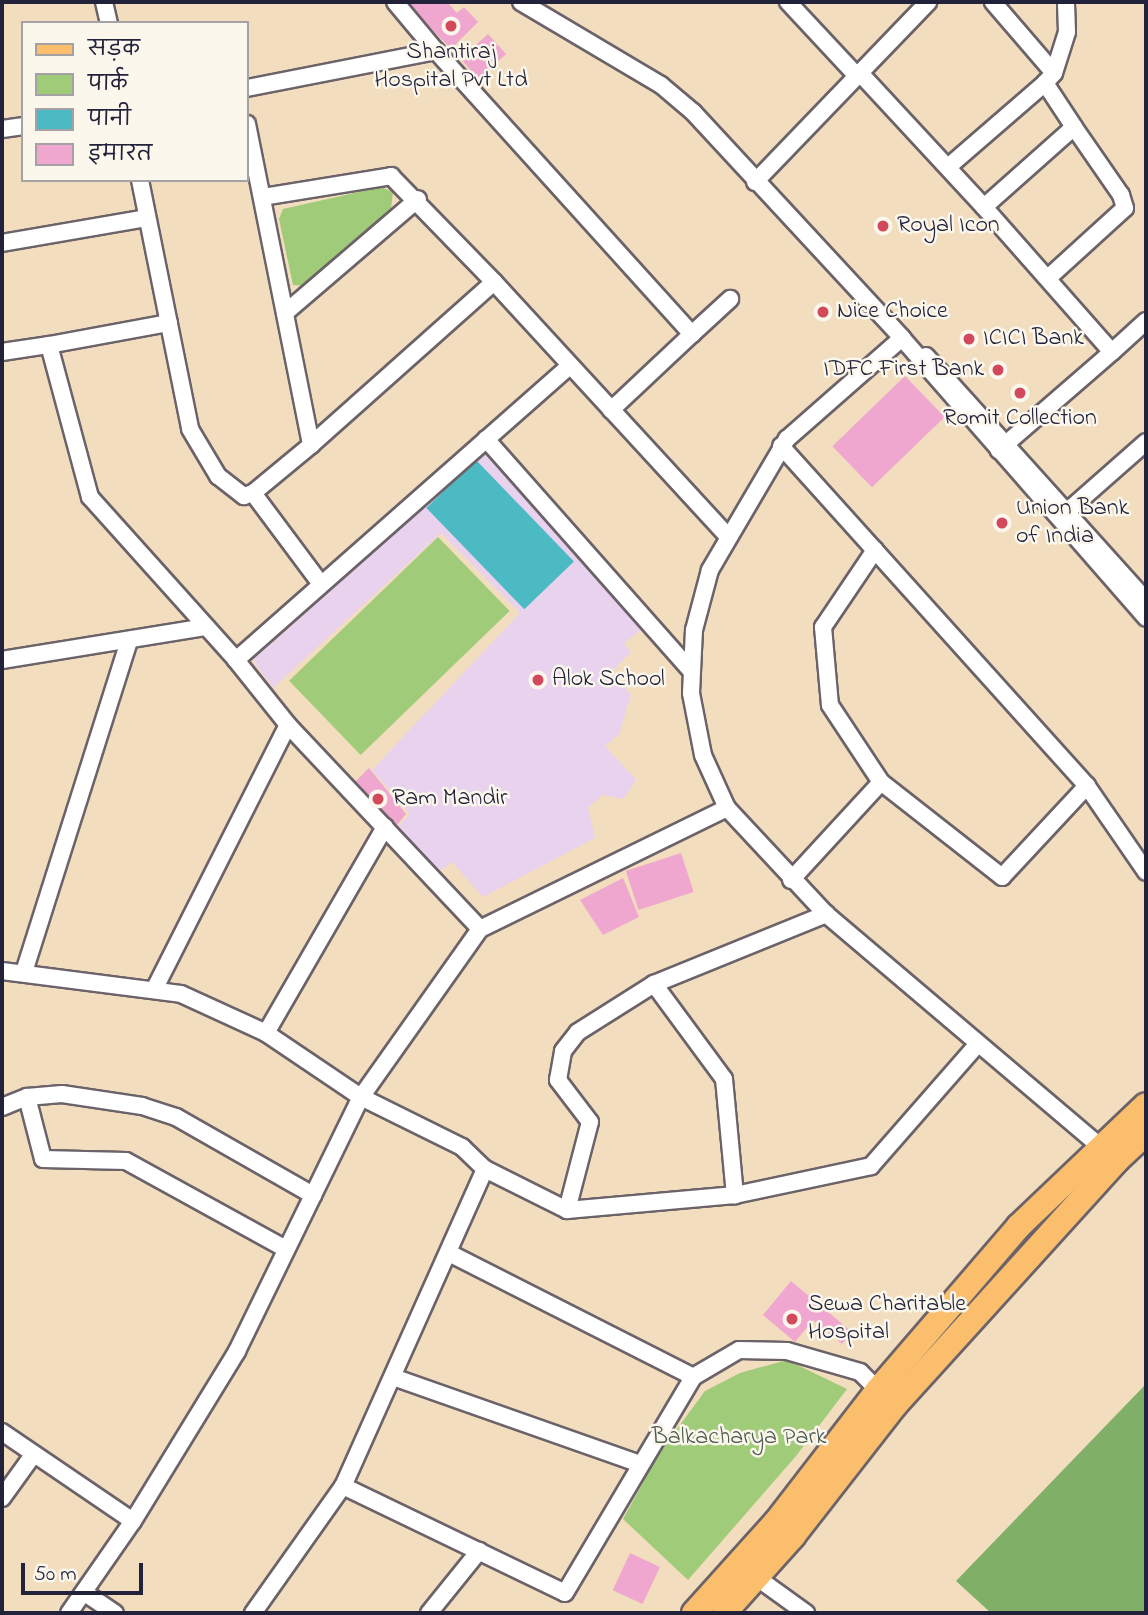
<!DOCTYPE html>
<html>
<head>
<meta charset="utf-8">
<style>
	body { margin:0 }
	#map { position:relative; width:1148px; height:1615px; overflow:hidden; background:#f2ddbe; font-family:"Indie Flower","Playpen Sans Deva",sans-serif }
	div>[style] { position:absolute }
	.built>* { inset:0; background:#e8d2ee }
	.green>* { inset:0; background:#a0cb78; transform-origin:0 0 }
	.forest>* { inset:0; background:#80af68 }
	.water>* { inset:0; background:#4cbac3; transform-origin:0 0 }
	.building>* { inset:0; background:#f0a7cf; transform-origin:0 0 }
	.roads { filter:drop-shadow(2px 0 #6b6369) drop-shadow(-2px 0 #6b6369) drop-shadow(0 2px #6b6369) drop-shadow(0 -2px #6b6369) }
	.minor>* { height:16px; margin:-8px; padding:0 8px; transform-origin:8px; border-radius:8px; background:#fff }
	.primary>* { height:24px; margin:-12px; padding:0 12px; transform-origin:12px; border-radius:12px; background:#fabe6d }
	.dots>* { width:19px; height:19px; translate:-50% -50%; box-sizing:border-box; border:4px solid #fbf7ec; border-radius:50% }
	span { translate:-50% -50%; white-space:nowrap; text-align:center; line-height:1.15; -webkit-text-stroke:5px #fbf7ec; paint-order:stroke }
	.poi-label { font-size:24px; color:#22223b }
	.left { translate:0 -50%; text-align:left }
	.right { translate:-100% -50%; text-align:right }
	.park-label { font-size:24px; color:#4e5d50 }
	.frame { position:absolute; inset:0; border:4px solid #22223b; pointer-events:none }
	.legend { position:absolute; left:21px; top:21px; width:228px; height:161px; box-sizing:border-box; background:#fbf7ec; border:2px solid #a4a2a5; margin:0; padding:9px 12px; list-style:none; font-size:21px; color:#22223b }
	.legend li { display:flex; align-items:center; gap:14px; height:35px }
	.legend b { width:35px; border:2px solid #a4a2a5 }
	.scale { position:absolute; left:21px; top:1563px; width:122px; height:32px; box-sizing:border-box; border:4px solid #22223b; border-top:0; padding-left:9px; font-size:21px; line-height:24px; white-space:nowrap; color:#22223b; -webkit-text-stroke:5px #fbf7ec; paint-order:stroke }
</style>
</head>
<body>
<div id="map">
	<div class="built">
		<div style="clip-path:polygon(488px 451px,641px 630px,624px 643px,631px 652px,612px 672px,631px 695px,619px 734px,605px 746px,636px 780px,623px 799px,602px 795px,588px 808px,595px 838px,483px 897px,452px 862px,439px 872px,398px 827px,410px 814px,372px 770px,520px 613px,441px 533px,273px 688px,253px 660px)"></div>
	</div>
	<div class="green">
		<div style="clip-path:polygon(381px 187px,393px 192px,391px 209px,304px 286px,293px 285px,279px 219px,283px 209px)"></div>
		<div style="left:438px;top:537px;width:103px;height:207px;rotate:46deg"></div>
		<div style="clip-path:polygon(787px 1360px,847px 1389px,796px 1456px,688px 1580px,623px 1519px,660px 1452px,705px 1391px,740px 1373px)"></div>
	</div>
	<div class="forest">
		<div style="clip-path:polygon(1146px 1384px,1146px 1613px,991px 1613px,956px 1581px)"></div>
	</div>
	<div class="water">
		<div style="left:476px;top:460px;width:141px;height:69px;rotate:46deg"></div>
	</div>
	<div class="building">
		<div style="clip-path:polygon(406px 2px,447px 2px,457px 13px,464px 7px,478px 22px,451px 49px)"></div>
		<div style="left:488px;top:34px;width:27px;height:37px;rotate:48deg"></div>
		<div style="left:905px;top:376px;width:57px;height:101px;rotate:46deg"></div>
		<div style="clip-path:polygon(369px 768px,406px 814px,392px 831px,351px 786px)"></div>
		<div style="left:681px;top:853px;width:41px;height:58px;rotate:72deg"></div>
		<div style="clip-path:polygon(623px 878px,639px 917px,603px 935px,580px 900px)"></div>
		<div style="clip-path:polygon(791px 1281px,852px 1332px,842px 1344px,813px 1320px,795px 1342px,763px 1315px)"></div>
		<div style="left:630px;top:1553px;width:33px;height:41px;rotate:25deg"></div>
	</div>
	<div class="roads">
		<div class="minor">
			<div style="left:104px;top:2px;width:22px;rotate:77deg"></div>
			<div style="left:395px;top:2px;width:64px;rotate:50.1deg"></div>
			<div style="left:521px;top:2px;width:163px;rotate:30.7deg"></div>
			<div style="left:661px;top:85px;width:42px;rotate:40.2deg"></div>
			<div style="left:693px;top:112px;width:308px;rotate:47.2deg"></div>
			<div style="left:902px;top:338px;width:371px;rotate:48.9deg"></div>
			<div style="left:788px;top:2px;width:100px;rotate:47deg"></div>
			<div style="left:859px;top:72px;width:184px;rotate:47.2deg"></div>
			<div style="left:984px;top:207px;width:120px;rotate:-41.6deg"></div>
			<div style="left:1074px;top:127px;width:53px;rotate:-123.4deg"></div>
			<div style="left:1045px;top:83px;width:13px;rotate:-48deg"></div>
			<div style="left:1054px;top:73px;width:94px;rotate:-130.7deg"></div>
			<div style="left:1054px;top:73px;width:43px;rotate:-72.4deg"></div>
			<div style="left:1067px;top:32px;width:30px;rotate:-92deg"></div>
			<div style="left:247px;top:88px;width:193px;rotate:-11.1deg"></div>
			<div style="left:436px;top:51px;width:382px;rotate:47.9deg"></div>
			<div style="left:692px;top:334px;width:111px;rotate:136.8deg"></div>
			<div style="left:247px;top:124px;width:327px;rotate:78.7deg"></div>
			<div style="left:2px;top:129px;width:21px;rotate:-8deg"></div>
			<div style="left:948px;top:167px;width:128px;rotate:-40.9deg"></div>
			<div style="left:140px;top:180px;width:254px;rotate:78.6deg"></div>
			<div style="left:190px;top:429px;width:55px;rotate:59.2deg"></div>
			<div style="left:218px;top:476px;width:33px;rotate:38deg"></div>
			<div style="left:244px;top:496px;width:9px;rotate:-18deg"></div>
			<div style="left:253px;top:493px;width:75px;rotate:-39.6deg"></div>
			<div style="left:311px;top:445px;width:245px;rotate:-41.7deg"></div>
			<div style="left:494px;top:282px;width:344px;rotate:47.4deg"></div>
			<div style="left:755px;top:182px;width:250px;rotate:-46.1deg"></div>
			<div style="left:262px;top:197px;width:131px;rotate:-9.2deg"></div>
			<div style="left:391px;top:176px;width:148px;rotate:45.8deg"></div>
			<div style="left:984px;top:207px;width:193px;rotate:48.6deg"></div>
			<div style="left:1112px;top:352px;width:150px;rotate:139.1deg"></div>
			<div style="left:2px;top:243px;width:147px;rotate:-9.8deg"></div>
			<div style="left:1048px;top:278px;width:104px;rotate:-42.3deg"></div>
			<div style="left:1125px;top:208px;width:14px;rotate:-107deg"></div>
			<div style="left:1121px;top:195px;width:83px;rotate:-124.7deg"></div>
			<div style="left:285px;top:313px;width:175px;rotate:-40.6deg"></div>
			<div style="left:692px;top:334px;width:52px;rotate:-42.6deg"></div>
			<div style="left:49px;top:345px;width:122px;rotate:-10.4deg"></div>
			<div style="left:2px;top:352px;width:48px;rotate:-8.5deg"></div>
			<div style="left:49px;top:345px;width:157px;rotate:74.9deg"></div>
			<div style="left:90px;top:497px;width:219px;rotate:48.1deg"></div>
			<div style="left:236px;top:660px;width:445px;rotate:-41.4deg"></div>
			<div style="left:1112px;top:352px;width:46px;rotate:-42.4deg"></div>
			<div style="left:926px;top:356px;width:329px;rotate:48deg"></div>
			<div style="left:486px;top:439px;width:310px;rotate:48.5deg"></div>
			<div style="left:781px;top:446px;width:457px;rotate:48deg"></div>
			<div style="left:1087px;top:786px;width:104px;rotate:55.5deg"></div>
			<div style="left:253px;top:493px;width:112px;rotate:53.3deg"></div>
			<div style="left:1061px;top:517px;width:113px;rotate:-41.4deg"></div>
			<div style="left:875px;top:550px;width:93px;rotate:124deg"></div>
			<div style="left:823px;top:627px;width:78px;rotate:84.9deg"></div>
			<div style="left:830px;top:705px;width:92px;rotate:56.5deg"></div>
			<div style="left:2px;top:660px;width:207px;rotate:-9.2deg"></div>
			<div style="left:236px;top:660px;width:83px;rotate:51.3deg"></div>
			<div style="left:727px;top:808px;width:145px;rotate:47deg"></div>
			<div style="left:826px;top:914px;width:359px;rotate:40.3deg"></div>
			<div style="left:791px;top:880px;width:133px;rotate:-47.4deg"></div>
			<div style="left:881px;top:782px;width:154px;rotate:38.1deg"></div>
			<div style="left:1002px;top:877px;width:125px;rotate:-47deg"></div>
			<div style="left:2px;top:971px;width:180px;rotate:7.3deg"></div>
			<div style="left:181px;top:994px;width:94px;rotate:24.6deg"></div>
			<div style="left:266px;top:1033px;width:115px;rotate:34deg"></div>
			<div style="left:361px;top:1097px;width:113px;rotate:26.3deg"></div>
			<div style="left:462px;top:1147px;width:32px;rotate:44deg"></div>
			<div style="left:485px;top:1169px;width:347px;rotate:114.1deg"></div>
			<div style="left:343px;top:1486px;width:156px;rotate:125.3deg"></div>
			<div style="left:24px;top:972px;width:348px;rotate:-72.4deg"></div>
			<div style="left:654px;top:984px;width:118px;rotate:53.6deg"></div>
			<div style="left:724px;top:1079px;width:117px;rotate:84.6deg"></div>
			<div style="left:154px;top:990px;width:297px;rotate:-63.2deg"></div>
			<div style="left:288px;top:725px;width:280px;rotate:46.7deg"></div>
			<div style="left:266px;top:1033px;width:238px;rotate:-60deg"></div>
			<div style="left:27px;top:1097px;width:64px;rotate:75.5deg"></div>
			<div style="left:43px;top:1159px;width:83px;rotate:1.4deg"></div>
			<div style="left:126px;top:1161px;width:183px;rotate:28.8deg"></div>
			<div style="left:2px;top:1107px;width:27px;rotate:-22deg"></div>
			<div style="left:27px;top:1097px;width:35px;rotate:-5deg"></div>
			<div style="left:62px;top:1094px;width:81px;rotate:8.5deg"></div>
			<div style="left:142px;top:1106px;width:36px;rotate:18deg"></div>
			<div style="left:176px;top:1117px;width:158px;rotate:29.7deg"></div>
			<div style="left:485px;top:1169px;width:92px;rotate:26.6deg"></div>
			<div style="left:567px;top:1210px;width:169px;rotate:-5.1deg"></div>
			<div style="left:735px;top:1195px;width:139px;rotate:-12deg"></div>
			<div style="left:871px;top:1166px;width:161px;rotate:-48.8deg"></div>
			<div style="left:567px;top:1210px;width:91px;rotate:-75.4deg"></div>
			<div style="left:590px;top:1122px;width:53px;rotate:-127.3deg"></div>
			<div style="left:558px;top:1080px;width:29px;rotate:-80deg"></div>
			<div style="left:563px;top:1051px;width:24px;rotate:-52deg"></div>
			<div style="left:578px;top:1032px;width:90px;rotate:-32.3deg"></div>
			<div style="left:654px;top:984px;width:186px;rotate:-22.1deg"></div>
			<div style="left:449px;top:1253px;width:274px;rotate:26.9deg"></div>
			<div style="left:393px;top:1377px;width:262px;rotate:19.4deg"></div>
			<div style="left:2px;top:1432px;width:158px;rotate:34.2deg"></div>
			<div style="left:343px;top:1486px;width:246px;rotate:25.7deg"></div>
			<div style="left:565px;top:1593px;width:251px;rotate:-59.3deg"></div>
			<div style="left:693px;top:1377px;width:53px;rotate:-30.4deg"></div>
			<div style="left:739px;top:1350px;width:48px;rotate:1.2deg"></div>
			<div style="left:787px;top:1351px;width:76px;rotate:16deg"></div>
			<div style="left:860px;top:1372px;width:25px;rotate:45deg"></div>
			<div style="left:2px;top:1498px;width:53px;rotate:-54.2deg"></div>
			<div style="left:756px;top:1577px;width:62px;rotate:35.8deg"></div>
			<div style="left:85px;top:1593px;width:36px;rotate:34deg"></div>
			<div style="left:69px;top:1613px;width:112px;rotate:-55.2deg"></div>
			<div style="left:133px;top:1521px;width:199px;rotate:-58.5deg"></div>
			<div style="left:237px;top:1351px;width:283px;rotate:-64deg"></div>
			<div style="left:361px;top:1097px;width:206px;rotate:-54.7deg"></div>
			<div style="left:480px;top:929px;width:275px;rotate:-26.1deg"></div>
			<div style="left:727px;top:808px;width:58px;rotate:-114.4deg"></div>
			<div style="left:703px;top:755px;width:63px;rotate:-101deg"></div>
			<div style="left:691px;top:693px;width:63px;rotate:-87.3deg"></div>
			<div style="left:694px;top:630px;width:62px;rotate:-75.1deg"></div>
			<div style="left:710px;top:570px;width:152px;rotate:-59.6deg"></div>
			<div style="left:787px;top:439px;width:153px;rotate:-41.3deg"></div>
			<div style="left:429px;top:1613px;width:80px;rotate:-51.1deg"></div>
		</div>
		<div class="primary">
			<div style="left:694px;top:1613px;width:122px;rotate:-48deg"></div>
			<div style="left:776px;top:1522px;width:167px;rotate:-52.3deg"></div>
			<div style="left:878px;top:1390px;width:216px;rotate:-49.3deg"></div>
			<div style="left:1019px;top:1226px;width:175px;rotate:-43.6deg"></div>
			<div style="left:724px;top:1613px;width:103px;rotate:-48.1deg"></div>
			<div style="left:793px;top:1536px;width:166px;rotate:-52.1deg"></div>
			<div style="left:895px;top:1405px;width:328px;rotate:-47.8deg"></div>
			<div style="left:1115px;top:1162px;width:42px;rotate:-43.1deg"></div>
		</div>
	</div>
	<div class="dots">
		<div style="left:451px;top:26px;background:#d1495b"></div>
		<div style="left:883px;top:226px;background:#d1495b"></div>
		<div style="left:823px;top:312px;background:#d1495b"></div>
		<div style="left:969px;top:339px;background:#d1495b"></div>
		<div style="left:998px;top:370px;background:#d1495b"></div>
		<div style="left:1020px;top:393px;background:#d1495b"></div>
		<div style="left:1002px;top:523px;background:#d1495b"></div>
		<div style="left:538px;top:680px;background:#d1495b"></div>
		<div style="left:378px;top:799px;background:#d1495b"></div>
		<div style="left:792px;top:1319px;background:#d1495b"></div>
	</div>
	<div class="poi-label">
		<span style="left:451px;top:67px">Shantiraj<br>Hospital Pvt Ltd</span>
		<span class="left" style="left:897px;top:226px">Royal Icon</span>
		<span class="left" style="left:837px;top:312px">Nice Choice</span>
		<span class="left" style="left:983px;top:339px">ICICI Bank</span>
		<span class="right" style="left:984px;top:370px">IDFC First Bank</span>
		<span style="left:1020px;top:419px">Romit Collection</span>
		<span class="left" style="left:1016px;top:523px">Union Bank<br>of India</span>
		<span class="left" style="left:552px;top:680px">Alok School</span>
		<span class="left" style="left:392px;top:799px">Ram Mandir</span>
		<span class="left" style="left:808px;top:1319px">Sewa Charitable<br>Hospital</span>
	</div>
	<div class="park-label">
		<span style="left:739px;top:1438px">Balkacharya Park</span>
	</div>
	<div class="frame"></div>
	<ul class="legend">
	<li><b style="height:9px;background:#fabe6d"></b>सड़क</li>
	<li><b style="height:19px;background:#a0cb78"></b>पार्क</li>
	<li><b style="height:19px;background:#4cbac3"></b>पानी</li>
	<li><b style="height:19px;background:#f0a7cf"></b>इमारत</li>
	</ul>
	<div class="scale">50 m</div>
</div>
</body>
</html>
